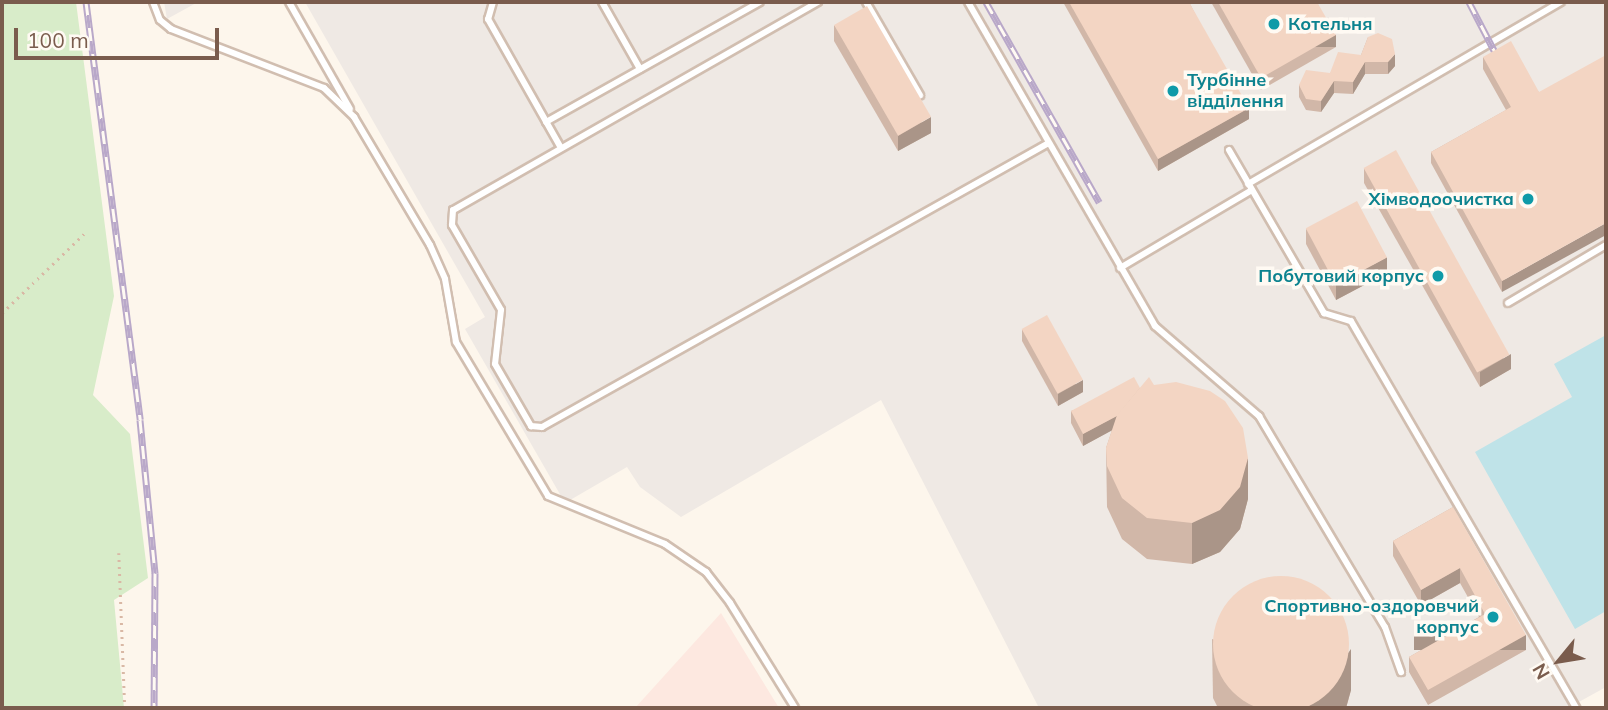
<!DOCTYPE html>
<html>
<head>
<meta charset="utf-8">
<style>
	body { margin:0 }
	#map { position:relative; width:1608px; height:710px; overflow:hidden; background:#fdf6ec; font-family:Mulish,sans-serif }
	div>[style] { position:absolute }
	.commercial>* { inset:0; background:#fde8e0 }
	.industrial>* { inset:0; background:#efe9e4 }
	.green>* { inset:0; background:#d8ecc9 }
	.water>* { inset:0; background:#bfe3e8 }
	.path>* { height:2.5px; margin-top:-1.25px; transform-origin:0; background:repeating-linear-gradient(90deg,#d9b8a5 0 2px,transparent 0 7px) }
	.roads { filter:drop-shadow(2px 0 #d1beb0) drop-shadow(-2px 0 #d1beb0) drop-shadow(0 2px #d1beb0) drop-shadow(0 -2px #d1beb0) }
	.service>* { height:6px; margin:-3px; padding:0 3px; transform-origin:3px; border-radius:3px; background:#fff }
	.rail>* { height:7px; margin-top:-3.5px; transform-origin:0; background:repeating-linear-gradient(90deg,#fffaf3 0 13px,#b9a8c9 0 26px); box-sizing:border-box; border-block:2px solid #b9a8c9 }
	.wall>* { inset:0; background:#d1b7a8 }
	.shaded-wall>* { inset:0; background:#aa9588; transform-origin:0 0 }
	.building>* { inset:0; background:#f3d5c3; transform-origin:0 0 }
	.round { border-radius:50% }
	.dots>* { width:19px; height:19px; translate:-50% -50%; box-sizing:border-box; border:4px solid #fffaf3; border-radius:50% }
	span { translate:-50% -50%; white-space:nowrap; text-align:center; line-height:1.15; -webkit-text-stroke:7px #fffaf3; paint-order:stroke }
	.culture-label { font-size:18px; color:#0d838f; font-weight:700 }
	.left { translate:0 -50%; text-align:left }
	.right { translate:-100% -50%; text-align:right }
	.frame { position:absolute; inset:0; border:4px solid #7a5c4d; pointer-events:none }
	.north { position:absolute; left:1524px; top:626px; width:70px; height:70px; -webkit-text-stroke:5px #fffaf3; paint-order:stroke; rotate:240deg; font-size:19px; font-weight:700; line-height:28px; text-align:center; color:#7a5c4d }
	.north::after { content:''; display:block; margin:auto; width:24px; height:32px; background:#7a5c4d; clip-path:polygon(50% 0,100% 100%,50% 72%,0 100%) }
	.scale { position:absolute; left:14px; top:28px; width:205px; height:32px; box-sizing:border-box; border:4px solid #7a5c4d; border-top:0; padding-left:9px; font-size:21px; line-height:24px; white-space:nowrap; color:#7a5c4d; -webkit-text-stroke:5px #fffaf3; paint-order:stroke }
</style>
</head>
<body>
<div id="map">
	<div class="commercial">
		<div style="clip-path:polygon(721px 613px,779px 708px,635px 708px)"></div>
	</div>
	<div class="industrial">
		<div style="clip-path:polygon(164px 2px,198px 2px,167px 19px)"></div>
		<div style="clip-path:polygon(305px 2px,1606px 2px,1606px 687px,1568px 708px,1039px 708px,881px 400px,681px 517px,640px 487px,627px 467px,565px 503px,465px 329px,485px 317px)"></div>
	</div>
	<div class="green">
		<div style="clip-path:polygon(2px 2px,76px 2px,114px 296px,93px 395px,130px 434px,148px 578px,114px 600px,124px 708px,2px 708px)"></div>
	</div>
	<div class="water">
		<div style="clip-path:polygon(1606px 335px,1606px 611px,1575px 629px,1475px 452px,1572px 397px,1554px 364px)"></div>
	</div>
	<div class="path">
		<div style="left:2px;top:313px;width:117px;rotate:-44deg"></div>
		<div style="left:119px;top:553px;width:155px;rotate:87.8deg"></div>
	</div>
	<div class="roads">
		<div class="service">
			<div style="left:153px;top:2px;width:19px;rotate:69deg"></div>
			<div style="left:160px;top:20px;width:14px;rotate:39deg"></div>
			<div style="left:171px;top:29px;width:164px;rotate:21.1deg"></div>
			<div style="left:324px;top:88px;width:42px;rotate:44deg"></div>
			<div style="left:354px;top:117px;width:149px;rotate:59.3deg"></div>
			<div style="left:430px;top:245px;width:37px;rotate:66deg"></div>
			<div style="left:445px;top:279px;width:64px;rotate:80.1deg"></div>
			<div style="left:456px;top:342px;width:179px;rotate:59.1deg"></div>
			<div style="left:548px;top:496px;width:126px;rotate:22.3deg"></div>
			<div style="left:665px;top:544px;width:50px;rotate:34.3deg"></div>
			<div style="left:706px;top:572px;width:39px;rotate:52deg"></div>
			<div style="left:730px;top:603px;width:123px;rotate:58.2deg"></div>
			<div style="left:289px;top:2px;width:123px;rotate:60.3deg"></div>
			<div style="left:493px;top:2px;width:18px;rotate:106deg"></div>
			<div style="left:488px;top:19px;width:148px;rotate:60.5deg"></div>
			<div style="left:602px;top:2px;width:77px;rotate:60.4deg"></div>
			<div style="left:818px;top:2px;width:420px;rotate:150.3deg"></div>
			<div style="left:453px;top:210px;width:15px;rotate:94deg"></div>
			<div style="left:452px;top:225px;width:98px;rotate:60deg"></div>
			<div style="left:501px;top:310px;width:54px;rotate:96.3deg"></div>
			<div style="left:495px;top:364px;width:72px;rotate:59.9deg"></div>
			<div style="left:531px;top:426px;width:11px;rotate:5deg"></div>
			<div style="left:542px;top:427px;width:579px;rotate:-29.27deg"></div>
			<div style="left:866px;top:2px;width:108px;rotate:59.9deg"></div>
			<div style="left:968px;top:2px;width:374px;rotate:60deg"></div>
			<div style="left:1155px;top:326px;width:138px;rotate:40.9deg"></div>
			<div style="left:1259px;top:416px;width:246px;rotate:59.2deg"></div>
			<div style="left:1385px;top:627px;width:48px;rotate:70.4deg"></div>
			<div style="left:546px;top:122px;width:245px;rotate:-29.3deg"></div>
			<div style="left:1229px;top:150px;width:189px;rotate:59.8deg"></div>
			<div style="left:1324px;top:313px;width:28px;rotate:17deg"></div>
			<div style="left:1351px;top:321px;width:448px;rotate:59.8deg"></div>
			<div style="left:1248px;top:184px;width:362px;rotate:-30.2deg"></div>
			<div style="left:1120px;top:268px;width:153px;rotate:-30.6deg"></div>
			<div style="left:1508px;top:303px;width:114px;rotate:-30.6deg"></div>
		</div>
	</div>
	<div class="rail">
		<div style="left:86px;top:2px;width:421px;rotate:82.6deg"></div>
		<div style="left:140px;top:420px;width:154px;rotate:84.4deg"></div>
		<div style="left:155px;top:573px;width:135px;rotate:90.4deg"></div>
		<div style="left:986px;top:2px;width:230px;rotate:60.5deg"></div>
		<div style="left:1469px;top:2px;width:63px;rotate:62.6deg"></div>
	</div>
	<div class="wall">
		<div style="clip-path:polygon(1063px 2px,1189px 2px,1249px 119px,1158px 171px)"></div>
		<div style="clip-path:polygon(1211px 2px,1317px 2px,1336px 47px,1261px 90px)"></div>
		<div style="clip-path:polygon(834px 25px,931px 133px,898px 151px,834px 41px)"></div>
		<div style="clip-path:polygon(1368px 37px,1395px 66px,1388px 74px,1365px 74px,1353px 94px,1334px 93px,1321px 112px,1306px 110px,1299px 97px,1299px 85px,1330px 73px,1361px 55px)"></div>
		<div style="clip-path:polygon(1483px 57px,1539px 92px,1502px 292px,1431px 163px,1431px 152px,1506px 110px,1483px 69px)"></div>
		<div style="clip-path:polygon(1364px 168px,1511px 369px,1480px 387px,1364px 183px)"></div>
		<div style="clip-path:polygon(1306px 229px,1387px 273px,1336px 300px,1306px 244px)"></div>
		<div style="clip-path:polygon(1022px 329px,1083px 392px,1058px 406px,1022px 341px)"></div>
		<div style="clip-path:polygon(1154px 385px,1248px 499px,1240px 529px,1220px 552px,1192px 564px,1147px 559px,1122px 539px,1107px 507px,1106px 448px,1112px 430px,1083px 446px,1071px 423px,1071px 411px,1140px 388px)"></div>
		<div style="clip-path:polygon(1453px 507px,1526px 650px,1428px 705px,1409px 672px,1409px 657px,1479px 617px,1460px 583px,1421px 605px,1393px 556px,1393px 541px)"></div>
		<div style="clip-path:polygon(1212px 639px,1351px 690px,1346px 708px,1218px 708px,1213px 698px)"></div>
	</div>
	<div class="shaded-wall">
		<div style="left:1336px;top:35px;width:12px;height:86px;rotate:90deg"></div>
		<div style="clip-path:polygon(1395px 54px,1395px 66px,1388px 74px,1388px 62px)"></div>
		<div style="clip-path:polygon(1365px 62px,1365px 74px,1353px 94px,1353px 82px)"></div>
		<div style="clip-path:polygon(1334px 81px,1334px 93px,1321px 112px,1321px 101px)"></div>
		<div style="clip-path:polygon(1249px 108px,1249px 119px,1158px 171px,1158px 159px)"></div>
		<div style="clip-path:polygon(931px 117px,931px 133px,898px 151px,898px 136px)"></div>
		<div style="clip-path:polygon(1606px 223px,1606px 235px,1502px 292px,1502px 281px)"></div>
		<div style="clip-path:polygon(1387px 257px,1387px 273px,1336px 300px,1336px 285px)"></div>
		<div style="clip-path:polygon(1511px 354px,1511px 369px,1480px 387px,1480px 372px)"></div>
		<div style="clip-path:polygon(1083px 380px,1083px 392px,1058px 406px,1058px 394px)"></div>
		<div style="clip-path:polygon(1146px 400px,1146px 412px,1083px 446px,1083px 434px)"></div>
		<div style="clip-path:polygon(1248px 458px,1248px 499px,1240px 529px,1220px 552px,1192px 564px,1192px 523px)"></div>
		<div style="clip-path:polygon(1460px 568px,1460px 583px,1421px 605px,1421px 590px)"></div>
		<div style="left:1526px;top:635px;width:15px;height:112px;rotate:90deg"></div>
		<div style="clip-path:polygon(1351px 649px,1351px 690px,1346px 708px,1308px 708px)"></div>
	</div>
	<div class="building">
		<div style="clip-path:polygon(1069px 2px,1189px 2px,1249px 108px,1158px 159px)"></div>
		<div style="clip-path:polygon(1218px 2px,1317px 2px,1336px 35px,1261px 78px)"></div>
		<div style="left:867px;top:6px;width:128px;height:38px;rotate:60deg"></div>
		<div style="clip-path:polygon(1378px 33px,1392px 39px,1395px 54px,1388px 62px,1365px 62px,1353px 82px,1334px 81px,1321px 101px,1306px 99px,1299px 85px,1306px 70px,1330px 73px,1338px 52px,1361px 55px,1368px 37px)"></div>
		<div style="clip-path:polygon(1511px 41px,1539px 92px,1606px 55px,1606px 223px,1502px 281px,1431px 152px,1511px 107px,1483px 57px)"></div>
		<div style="left:1396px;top:150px;width:234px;height:37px;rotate:61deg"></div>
		<div style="left:1357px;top:201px;width:64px;height:58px;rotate:62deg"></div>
		<div style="left:1047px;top:315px;width:74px;height:29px;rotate:61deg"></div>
		<div style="clip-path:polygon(1134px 377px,1140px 388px,1117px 416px,1083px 434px,1071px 411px)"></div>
		<div style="clip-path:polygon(1149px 377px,1154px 385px,1176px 382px,1210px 391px,1225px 401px,1243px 428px,1248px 458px,1240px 487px,1220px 510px,1192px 523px,1147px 518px,1122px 498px,1107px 466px,1106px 448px,1117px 415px)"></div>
		<div style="clip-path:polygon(1453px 507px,1526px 635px,1428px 690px,1409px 657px,1485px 614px,1460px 568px,1421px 590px,1393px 541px)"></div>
		<div class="round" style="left:1213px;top:576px;width:136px;height:136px"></div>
	</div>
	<div class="dots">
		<div style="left:1274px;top:24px;background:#0f9aa8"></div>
		<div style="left:1173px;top:91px;background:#0f9aa8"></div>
		<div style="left:1528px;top:199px;background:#0f9aa8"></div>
		<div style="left:1438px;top:276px;background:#0f9aa8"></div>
		<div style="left:1493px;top:617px;background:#0f9aa8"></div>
	</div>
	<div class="culture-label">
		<span class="left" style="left:1288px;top:24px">Котельня</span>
		<span class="left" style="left:1187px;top:91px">Турбінне<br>відділення</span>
		<span class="right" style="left:1514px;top:199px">Хімводоочистка</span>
		<span class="right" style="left:1424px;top:276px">Побутовий корпус</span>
		<span class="right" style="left:1479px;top:617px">Спортивно-оздоровчий<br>корпус</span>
	</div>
	<div class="frame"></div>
	<div class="north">N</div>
	<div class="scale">100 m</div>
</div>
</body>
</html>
